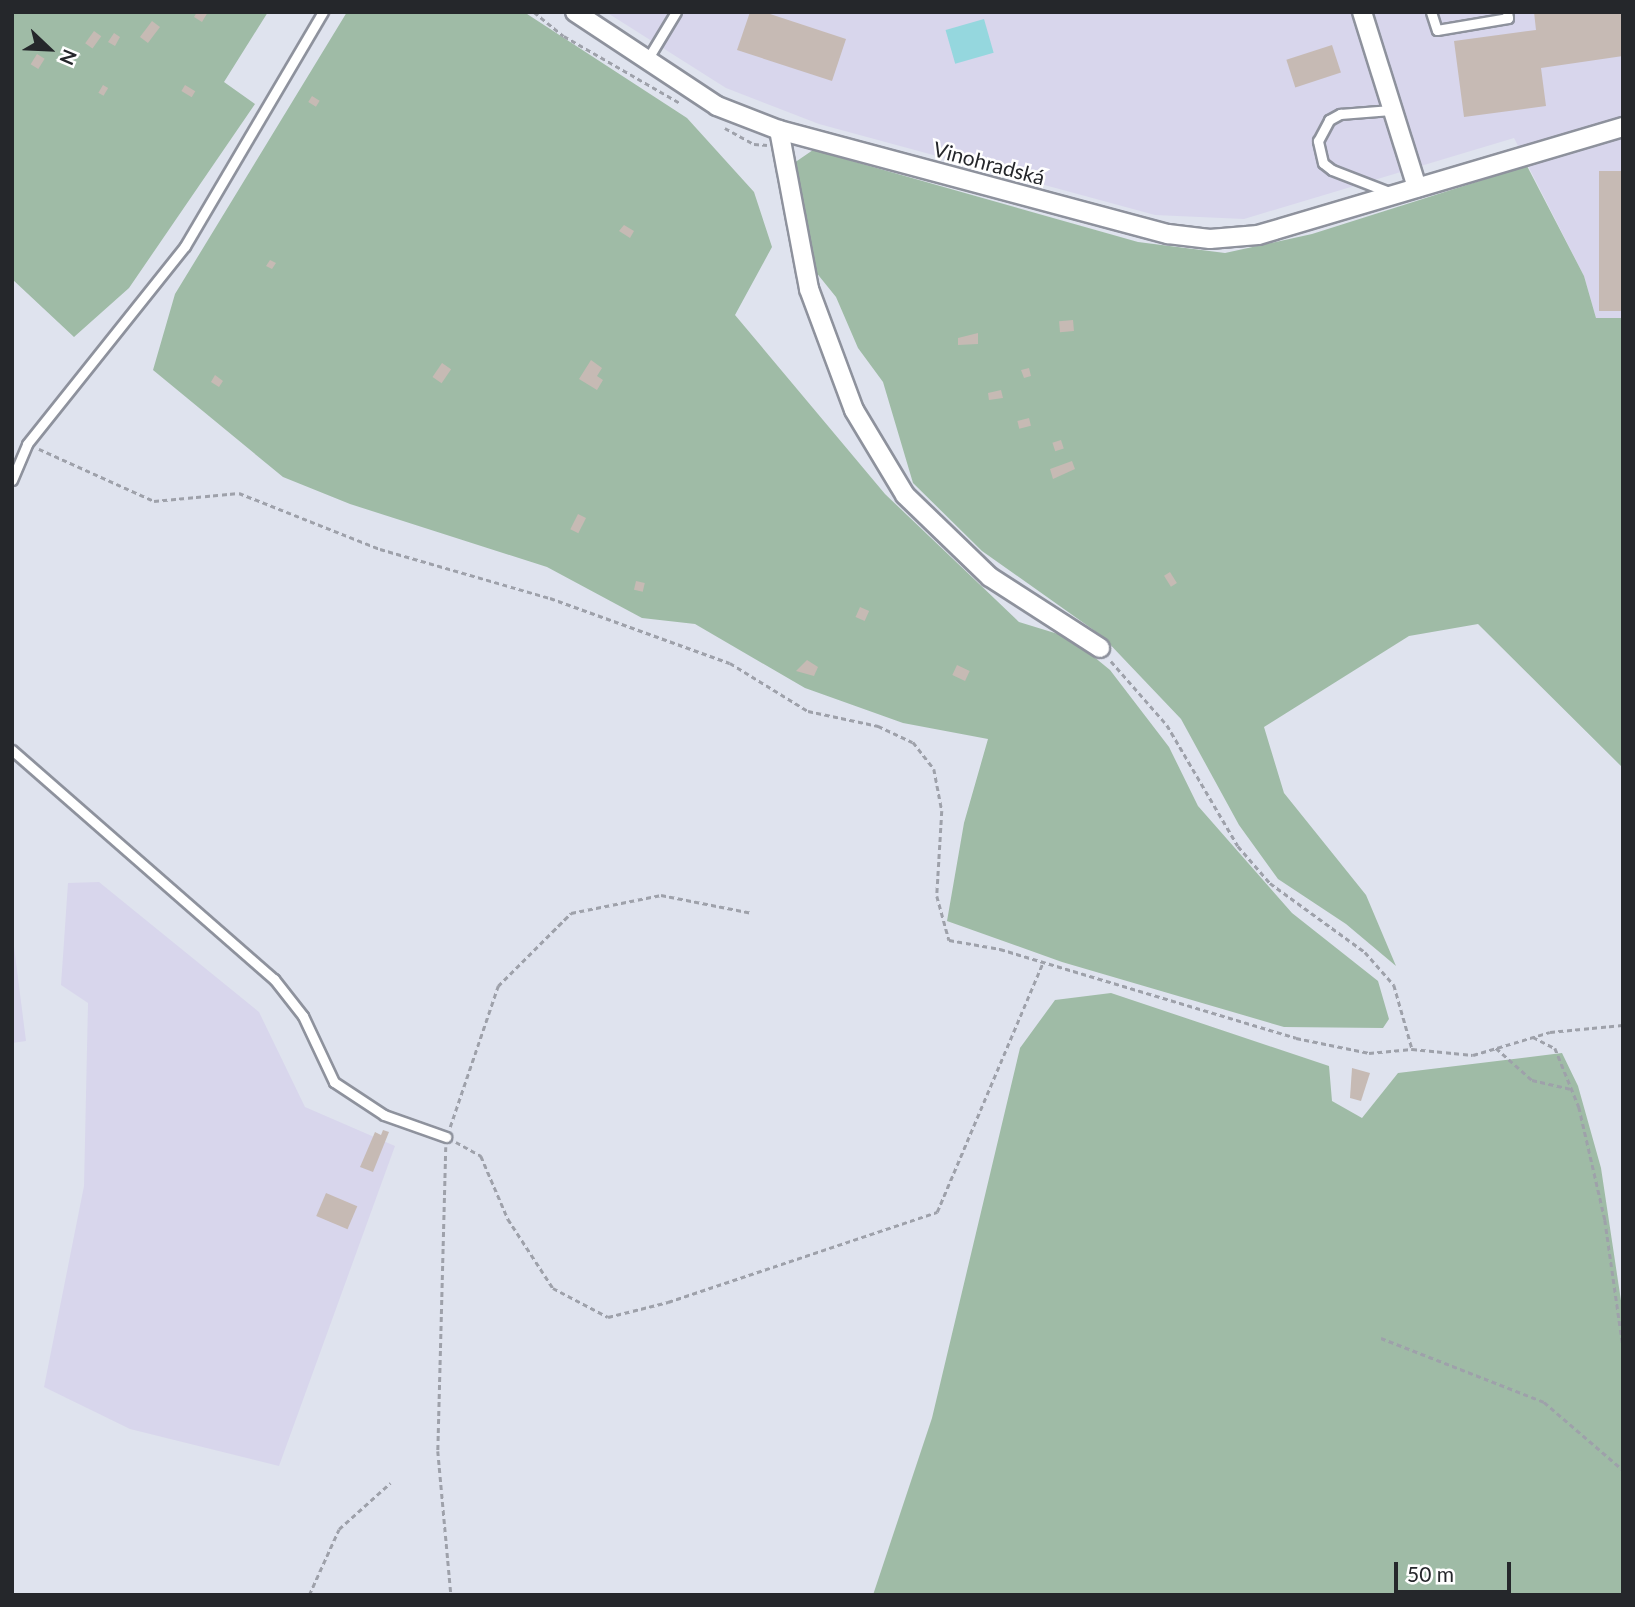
<!DOCTYPE html>
<html>
<head>
<meta charset="utf-8">
<style>
	body { margin:0 }
	#map { position:relative; width:1635px; height:1607px; overflow:hidden; background:#dfe3ee; font-family:Lato,sans-serif }
	div>[style] { position:absolute }
	.industrial>* { inset:0; background:#d8d6ec }
	.green>* { inset:0; background:#9fbba6 }
	.water>* { inset:0; background:#95d7de; transform-origin:0 0 }
	.building>* { inset:0; background:#c6bab4; transform-origin:0 0 }
	.path>* { height:2.5px; margin-top:-1.25px; transform-origin:0; background:repeating-linear-gradient(90deg,#9ea1aa 0 5px,transparent 0 8.5px) }
	.roads { filter:drop-shadow(2px 0 #8e929d) drop-shadow(-2px 0 #8e929d) drop-shadow(0 2px #8e929d) drop-shadow(0 -2px #8e929d) }
	.service>* { height:9px; margin:-4.5px; padding:0 4.5px; transform-origin:4.5px; border-radius:4.5px; background:#fff }
	.minor>* { height:18px; margin:-9px; padding:0 9px; transform-origin:9px; border-radius:9px; background:#fff }
	span { translate:-50% -50%; white-space:nowrap; text-align:center; line-height:1.15; -webkit-text-stroke:5px #fff; paint-order:stroke }
	.street-label { font-size:21px; color:#25272b }
	.frame { position:absolute; inset:0; border:14px solid #25272b; pointer-events:none }
	.north { position:absolute; left:14px; top:14px; width:70px; height:70px; -webkit-text-stroke:5px #fff; paint-order:stroke; rotate:113deg; font-size:19px; font-weight:700; line-height:28px; text-align:center; color:#25272b }
	.north::after { content:''; display:block; margin:auto; width:24px; height:32px; background:#25272b; clip-path:polygon(50% 0,100% 100%,50% 72%,0 100%) }
	.scale { position:absolute; left:1394px; top:1562px; width:117px; height:32px; box-sizing:border-box; border:4px solid #25272b; border-top:0; padding-left:9px; font-size:21px; line-height:24px; white-space:nowrap; color:#25272b; -webkit-text-stroke:5px #fff; paint-order:stroke }
</style>
</head>
<body>
<div id="map">
	<div class="industrial">
		<div style="clip-path:polygon(606px 12px,1623px 12px,1623px 318px,1596px 318px,1584px 276px,1514px 138px,1244px 219px,1155px 215px,819px 124px,726px 88px)"></div>
		<div style="clip-path:polygon(99px 882px,259px 1012px,305px 1107px,395px 1146px,279px 1466px,130px 1429px,44px 1387px,84px 1186px,88px 1003px,61px 985px,68px 883px)"></div>
		<div style="clip-path:polygon(12px 931px,26px 1041px,12px 1043px)"></div>
	</div>
	<div class="green">
		<div style="clip-path:polygon(12px 12px,268px 12px,224px 82px,255px 104px,129px 288px,74px 337px,12px 279px)"></div>
		<div style="clip-path:polygon(347px 12px,524px 12px,687px 118px,754px 192px,772px 247px,735px 315px,885px 494px,1019px 622px,1071px 638px,1110px 670px,1169px 747px,1198px 806px,1292px 913px,1378px 981px,1389px 1019px,1383px 1028px,1284px 1027px,1062px 962px,947px 921px,964px 823px,988px 739px,903px 723px,805px 688px,695px 624px,642px 618px,547px 567px,350px 504px,283px 477px,153px 370px,175px 294px)"></div>
		<div style="clip-path:polygon(813px 150px,1138px 242px,1225px 253px,1312px 234px,1527px 166px,1584px 276px,1596px 318px,1623px 318px,1623px 768px,1478px 624px,1409px 636px,1264px 727px,1284px 793px,1366px 895px,1396px 966px,1346px 924px,1278px 879px,1239px 825px,1181px 719px,1102px 636px,982px 551px,913px 483px,883px 382px,858px 348px,836px 297px,815px 271px,794px 163px)"></div>
		<div style="clip-path:polygon(1111px 993px,1329px 1066px,1332px 1101px,1362px 1118px,1398px 1073px,1562px 1053px,1578px 1086px,1601px 1168px,1623px 1314px,1623px 1595px,873px 1595px,932px 1418px,1020px 1048px,1055px 1000px)"></div>
	</div>
	<div class="water">
		<div style="left:984px;top:19px;width:35px;height:40px;rotate:74deg"></div>
	</div>
	<div class="building">
		<div style="clip-path:polygon(197px 12px,208px 12px,202px 22px,194px 17px)"></div>
		<div style="clip-path:polygon(750px 12px,764px 12px,846px 39px,832px 81px,737px 50px)"></div>
		<div style="clip-path:polygon(1534px 12px,1621px 12px,1623px 56px,1541px 68px,1546px 106px,1464px 117px,1454px 41px,1536px 30px)"></div>
		<div style="left:152px;top:21px;width:10px;height:20px;rotate:37deg"></div>
		<div style="left:94px;top:31px;width:9px;height:15px;rotate:36deg"></div>
		<div style="clip-path:polygon(114px 33px,120px 37px,115px 46px,108px 42px)"></div>
		<div style="left:1332px;top:45px;width:29px;height:48px;rotate:72deg"></div>
		<div style="left:37px;top:54px;width:9px;height:12px;rotate:32deg"></div>
		<div style="left:103px;top:85px;width:6px;height:9px;rotate:31deg"></div>
		<div style="left:185px;top:85px;width:12px;height:7px;rotate:31deg"></div>
		<div style="left:312px;top:96px;width:9px;height:7px;rotate:32deg"></div>
		<div style="left:1599px;top:171px;width:24px;height:140px"></div>
		<div style="clip-path:polygon(624px 225px,634px 231px,630px 238px,619px 231px)"></div>
		<div style="clip-path:polygon(270px 260px,276px 263px,272px 269px,266px 266px)"></div>
		<div style="left:1073px;top:320px;width:11px;height:14px;rotate:85deg"></div>
		<div style="clip-path:polygon(978px 333px,978px 344px,958px 345px,958px 338px)"></div>
		<div style="clip-path:polygon(591px 360px,602px 368px,597px 376px,603px 380px,597px 390px,579px 379px)"></div>
		<div style="left:442px;top:363px;width:11px;height:17px;rotate:34deg"></div>
		<div style="clip-path:polygon(1029px 368px,1031px 376px,1024px 378px,1021px 370px)"></div>
		<div style="clip-path:polygon(215px 375px,223px 381px,219px 387px,211px 382px)"></div>
		<div style="clip-path:polygon(1001px 390px,1003px 398px,989px 400px,988px 393px)"></div>
		<div style="left:1029px;top:418px;width:8px;height:12px;rotate:76deg"></div>
		<div style="left:1061px;top:440px;width:9px;height:9px;rotate:72deg"></div>
		<div style="clip-path:polygon(1072px 461px,1075px 469px,1053px 479px,1050px 469px)"></div>
		<div style="left:578px;top:514px;width:9px;height:17px;rotate:27deg"></div>
		<div style="left:1170px;top:572px;width:13px;height:7px;rotate:58deg"></div>
		<div style="left:636px;top:581px;width:9px;height:9px;rotate:13deg"></div>
		<div style="left:860px;top:607px;width:10px;height:11px;rotate:24deg"></div>
		<div style="clip-path:polygon(807px 660px,818px 667px,814px 676px,796px 671px)"></div>
		<div style="left:957px;top:665px;width:14px;height:11px;rotate:25deg"></div>
		<div style="clip-path:polygon(1352px 1068px,1370px 1073px,1361px 1101px,1350px 1098px)"></div>
		<div style="clip-path:polygon(383px 1130px,389px 1132px,373px 1172px,360px 1167px,375px 1132px,381px 1135px)"></div>
		<div style="left:326px;top:1193px;width:34px;height:25px;rotate:23deg"></div>
	</div>
	<div class="path">
		<div style="left:534px;top:12px;width:38px;rotate:39deg"></div>
		<div style="left:564px;top:36px;width:134px;rotate:30deg"></div>
		<div style="left:725px;top:128px;width:33px;rotate:29deg"></div>
		<div style="left:754px;top:144px;width:13px;rotate:4deg"></div>
		<div style="left:39px;top:449px;width:126px;rotate:24.3deg"></div>
		<div style="left:154px;top:501px;width:85px;rotate:-5.4deg"></div>
		<div style="left:239px;top:493px;width:152px;rotate:21.7deg"></div>
		<div style="left:380px;top:549px;width:177px;rotate:16.1deg"></div>
		<div style="left:550px;top:598px;width:191px;rotate:19.9deg"></div>
		<div style="left:730px;top:663px;width:92px;rotate:31.6deg"></div>
		<div style="left:808px;top:711px;width:72px;rotate:12.1deg"></div>
		<div style="left:878px;top:726px;width:38px;rotate:25deg"></div>
		<div style="left:913px;top:742px;width:34px;rotate:52deg"></div>
		<div style="left:934px;top:769px;width:43px;rotate:79.2deg"></div>
		<div style="left:942px;top:811px;width:85px;rotate:93.4deg"></div>
		<div style="left:937px;top:896px;width:46px;rotate:74.7deg"></div>
		<div style="left:949px;top:940px;width:52px;rotate:10deg"></div>
		<div style="left:1000px;top:949px;width:309px;rotate:16.7deg"></div>
		<div style="left:1296px;top:1038px;width:75px;rotate:11.6deg"></div>
		<div style="left:1369px;top:1053px;width:43px;rotate:-5.3deg"></div>
		<div style="left:1412px;top:1049px;width:61px;rotate:5.6deg"></div>
		<div style="left:1473px;top:1055px;width:80px;rotate:-16.6deg"></div>
		<div style="left:1550px;top:1032px;width:73px;rotate:-5.5deg"></div>
		<div style="left:1111px;top:661px;width:85px;rotate:48.8deg"></div>
		<div style="left:1167px;top:725px;width:140px;rotate:59.6deg"></div>
		<div style="left:1238px;top:846px;width:49px;rotate:49.1deg"></div>
		<div style="left:1270px;top:883px;width:117px;rotate:36deg"></div>
		<div style="left:1365px;top:952px;width:44px;rotate:48.7deg"></div>
		<div style="left:1394px;top:985px;width:66px;rotate:74.1deg"></div>
		<div style="left:1533px;top:1037px;width:25px;rotate:27deg"></div>
		<div style="left:1555px;top:1048px;width:64px;rotate:67.9deg"></div>
		<div style="left:1579px;top:1107px;width:116px;rotate:77deg"></div>
		<div style="left:1605px;top:1220px;width:127px;rotate:81.9deg"></div>
		<div style="left:1496px;top:1048px;width:48px;rotate:41.6deg"></div>
		<div style="left:1532px;top:1080px;width:39px;rotate:13deg"></div>
		<div style="left:450px;top:1127px;width:149px;rotate:-71.2deg"></div>
		<div style="left:498px;top:986px;width:103px;rotate:-45deg"></div>
		<div style="left:571px;top:913px;width:92px;rotate:-11.3deg"></div>
		<div style="left:661px;top:895px;width:93px;rotate:11.2deg"></div>
		<div style="left:456px;top:1142px;width:29px;rotate:29deg"></div>
		<div style="left:481px;top:1156px;width:69px;rotate:66.8deg"></div>
		<div style="left:508px;top:1219px;width:82px;rotate:56.9deg"></div>
		<div style="left:553px;top:1288px;width:62px;rotate:27.8deg"></div>
		<div style="left:608px;top:1317px;width:62px;rotate:-14deg"></div>
		<div style="left:668px;top:1302px;width:284px;rotate:-18.5deg"></div>
		<div style="left:937px;top:1212px;width:272px;rotate:-67deg"></div>
		<div style="left:446px;top:1147px;width:304px;rotate:91.5deg"></div>
		<div style="left:438px;top:1451px;width:145px;rotate:84.8deg"></div>
		<div style="left:1381px;top:1338px;width:175px;rotate:21.4deg"></div>
		<div style="left:1544px;top:1402px;width:104px;rotate:40.7deg"></div>
		<div style="left:309px;top:1595px;width:72px;rotate:-65.6deg"></div>
		<div style="left:339px;top:1529px;width:69px;rotate:-42deg"></div>
	</div>
	<div class="roads">
		<div class="service">
			<div style="left:1431px;top:12px;width:19px;rotate:72deg"></div>
			<div style="left:1437px;top:30px;width:72px;rotate:-9.6deg"></div>
			<div style="left:1508px;top:18px;width:6px;rotate:-99deg"></div>
			<div style="left:647px;top:60px;width:56px;rotate:-58.9deg"></div>
			<div style="left:1389px;top:192px;width:61px;rotate:-158.9deg"></div>
			<div style="left:1332px;top:170px;width:11px;rotate:-142deg"></div>
			<div style="left:1323px;top:163px;width:23px;rotate:-103deg"></div>
			<div style="left:1318px;top:141px;width:24px;rotate:-62deg"></div>
			<div style="left:1329px;top:120px;width:13px;rotate:-29deg"></div>
			<div style="left:1340px;top:114px;width:51px;rotate:-4.5deg"></div>
			<div style="left:12px;top:480px;width:39px;rotate:-67deg"></div>
			<div style="left:27px;top:444px;width:253px;rotate:-51.4deg"></div>
			<div style="left:185px;top:246px;width:272px;rotate:-59.5deg"></div>
			<div style="left:12px;top:750px;width:348px;rotate:41.2deg"></div>
			<div style="left:274px;top:979px;width:47px;rotate:51.9deg"></div>
			<div style="left:303px;top:1016px;width:73px;rotate:64.8deg"></div>
			<div style="left:334px;top:1082px;width:60px;rotate:33.4deg"></div>
			<div style="left:384px;top:1115px;width:66px;rotate:19.5deg"></div>
		</div>
		<div class="minor">
			<div style="left:575px;top:12px;width:170px;rotate:33.5deg"></div>
			<div style="left:717px;top:106px;width:66px;rotate:21.2deg"></div>
			<div style="left:779px;top:130px;width:403px;rotate:15deg"></div>
			<div style="left:1168px;top:234px;width:42px;rotate:6.8deg"></div>
			<div style="left:1210px;top:239px;width:48px;rotate:-4.8deg"></div>
			<div style="left:1258px;top:235px;width:381px;rotate:-16.5deg"></div>
			<div style="left:1362px;top:12px;width:184px;rotate:72.6deg"></div>
			<div style="left:779px;top:130px;width:162px;rotate:79.3deg"></div>
			<div style="left:809px;top:289px;width:129px;rotate:69.6deg"></div>
			<div style="left:854px;top:410px;width:99px;rotate:59deg"></div>
			<div style="left:905px;top:495px;width:118px;rotate:44deg"></div>
			<div style="left:990px;top:577px;width:131px;rotate:32.8deg"></div>
		</div>
	</div>
	<div class="street-label">
		<span style="left:989px;top:163px;rotate:15deg">Vinohradská</span>
	</div>
	<div class="frame"></div>
	<div class="north">N</div>
	<div class="scale">50 m</div>
</div>
</body>
</html>
